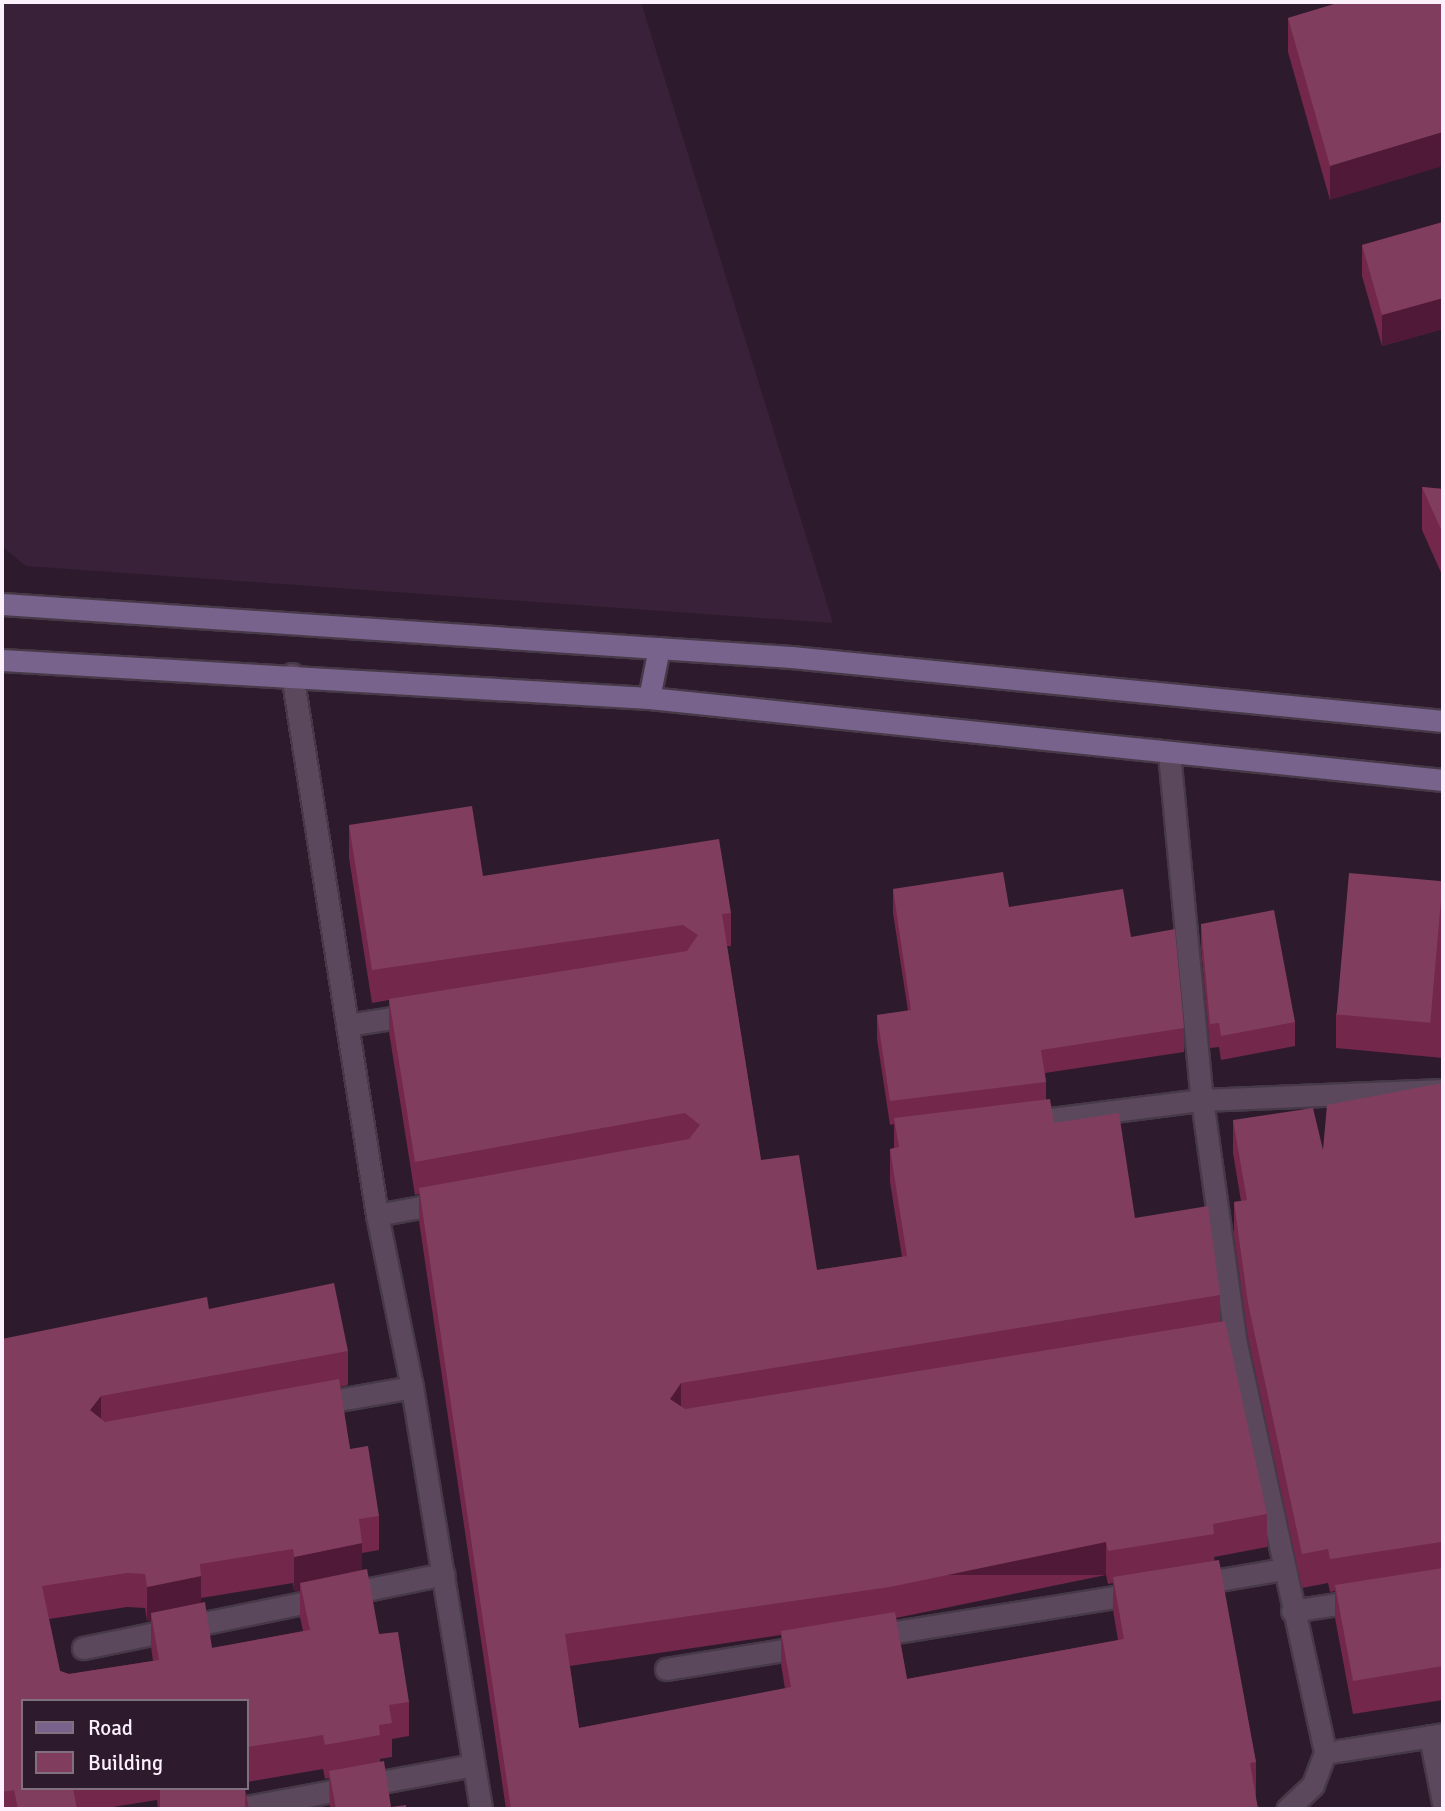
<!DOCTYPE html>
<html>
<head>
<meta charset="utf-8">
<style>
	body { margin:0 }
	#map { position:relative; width:1445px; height:1811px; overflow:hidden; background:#2d1b2d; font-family:Signika,sans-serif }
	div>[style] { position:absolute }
	.built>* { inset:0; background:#382139 }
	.roads { filter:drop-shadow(2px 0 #473948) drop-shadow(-2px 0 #473948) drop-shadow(0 2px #473948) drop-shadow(0 -2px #473948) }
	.lane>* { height:21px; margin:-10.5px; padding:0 10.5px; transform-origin:10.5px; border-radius:10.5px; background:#5c485c }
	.secondary>* { height:21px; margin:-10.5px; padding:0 10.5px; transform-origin:10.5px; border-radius:10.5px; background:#78638c }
	.wall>* { inset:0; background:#72274b }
	.shaded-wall>* { inset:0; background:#501937; transform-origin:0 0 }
	.building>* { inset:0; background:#813d5e; transform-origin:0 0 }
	span { translate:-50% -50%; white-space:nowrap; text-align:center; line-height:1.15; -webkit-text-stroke:5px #2d1b2d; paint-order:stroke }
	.frame { position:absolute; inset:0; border:4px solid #fcf0fc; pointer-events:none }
	.legend { position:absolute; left:21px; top:1699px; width:228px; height:91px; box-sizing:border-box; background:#2d1b2d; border:2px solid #807080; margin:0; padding:9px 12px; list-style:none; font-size:21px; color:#fcf0fc }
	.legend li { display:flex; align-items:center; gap:14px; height:35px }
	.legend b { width:35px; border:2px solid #807080 }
</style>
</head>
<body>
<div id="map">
	<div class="built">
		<div style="clip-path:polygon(2px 2px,641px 2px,833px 623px,26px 566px,2px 546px)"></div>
	</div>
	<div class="roads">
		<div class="lane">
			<div style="left:292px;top:674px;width:548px;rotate:81.07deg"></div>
			<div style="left:377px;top:1215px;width:176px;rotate:78.5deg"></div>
			<div style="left:1169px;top:753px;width:349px;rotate:84.6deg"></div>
			<div style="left:1202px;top:1100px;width:241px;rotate:82.1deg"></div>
			<div style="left:1235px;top:1339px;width:35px;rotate:172deg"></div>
			<div style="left:347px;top:1025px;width:72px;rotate:-8.8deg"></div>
			<div style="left:1027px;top:1122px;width:176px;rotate:-7.2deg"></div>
			<div style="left:1202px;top:1100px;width:241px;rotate:-2.4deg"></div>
			<div style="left:377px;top:1215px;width:72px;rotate:-10.4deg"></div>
			<div style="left:1235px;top:1339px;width:424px;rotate:77.7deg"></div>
			<div style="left:1325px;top:1753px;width:34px;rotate:111deg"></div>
			<div style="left:1313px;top:1785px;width:35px;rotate:137deg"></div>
			<div style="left:315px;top:1404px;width:98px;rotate:-9.9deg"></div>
			<div style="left:412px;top:1387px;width:428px;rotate:80.7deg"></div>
			<div style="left:1196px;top:1584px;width:89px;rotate:-9.7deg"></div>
			<div style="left:1292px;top:1611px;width:72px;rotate:-8.8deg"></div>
			<div style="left:871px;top:1636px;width:272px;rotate:-9.1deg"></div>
			<div style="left:83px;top:1648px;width:368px;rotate:-11.6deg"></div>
			<div style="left:666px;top:1669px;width:144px;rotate:-9.2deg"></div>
			<div style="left:1430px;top:1736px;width:67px;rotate:78.9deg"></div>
			<div style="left:1325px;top:1753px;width:120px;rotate:-9.1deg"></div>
			<div style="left:236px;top:1809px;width:241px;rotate:-10.5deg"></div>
		</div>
		<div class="secondary">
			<div style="left:2px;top:604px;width:791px;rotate:3.84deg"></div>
			<div style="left:791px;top:657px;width:655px;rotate:5.61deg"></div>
			<div style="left:2px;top:660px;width:648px;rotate:3.36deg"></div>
			<div style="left:649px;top:698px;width:798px;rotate:5.9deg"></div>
			<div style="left:649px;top:698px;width:51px;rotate:-78.7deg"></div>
		</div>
	</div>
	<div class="wall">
		<div style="clip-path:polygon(1341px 2px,1330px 200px,1288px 52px,1288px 18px)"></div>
		<div style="clip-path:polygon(1443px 222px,1443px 329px,1382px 346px,1362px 276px,1362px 245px)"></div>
		<div style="clip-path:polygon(1422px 487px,1443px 489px,1443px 577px,1422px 530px)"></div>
		<div style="clip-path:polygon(evenodd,349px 825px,483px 876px,731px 913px,731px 946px,727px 946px,761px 1160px,817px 1270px,902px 1257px,890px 1182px,890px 1149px,894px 1148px,894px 1124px,890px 1125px,877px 1039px,877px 1015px,908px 1011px,893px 913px,893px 889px,1009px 907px,1131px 937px,1184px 1028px,1184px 1052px,1045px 1073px,1046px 1082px,1046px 1099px,1054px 1123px,1135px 1218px,1220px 1295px,1220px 1322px,1267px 1514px,1267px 1547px,1214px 1557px,1256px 1762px,1256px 1795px,1255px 1795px,1258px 1809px,506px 1809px,419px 1221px,419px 1194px,415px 1195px,389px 1032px,389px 1000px,372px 1003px,349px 858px,349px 825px,1106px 1575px,1108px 1584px,1113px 1583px,1113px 1610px,1118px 1640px,907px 1679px,896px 1618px,1106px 1575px,349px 825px,781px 1635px,781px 1664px,785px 1689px,579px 1728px,570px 1666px,781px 1635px)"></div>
		<div style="clip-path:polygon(1443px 882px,1443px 1058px,1336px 1048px,1336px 1014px)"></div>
		<div style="clip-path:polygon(1201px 924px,1295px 1022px,1295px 1046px,1221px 1060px,1219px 1047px,1210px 1048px,1201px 948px)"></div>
		<div style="clip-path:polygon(1443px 1083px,1443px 1700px,1353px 1714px,1335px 1618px,1335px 1591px,1330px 1592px,1328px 1583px,1302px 1588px,1248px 1337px,1234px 1235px,1234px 1202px,1241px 1201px,1233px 1153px,1233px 1120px,1323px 1150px)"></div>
		<div style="clip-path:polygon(evenodd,209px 1309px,348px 1351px,348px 1385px,340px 1387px,350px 1449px,379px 1516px,379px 1550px,362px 1553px,362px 1570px,379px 1634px,409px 1702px,409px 1736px,392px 1739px,392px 1757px,380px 1759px,380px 1761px,391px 1807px,406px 1809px,330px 1809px,329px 1778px,325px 1779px,323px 1769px,247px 1782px,247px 1701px,23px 1788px,245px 1788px,249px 1809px,158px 1809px,157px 1800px,100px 1809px,2px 1809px,2px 1339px,209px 1309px,293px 1583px,294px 1591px,300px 1590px,300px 1617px,303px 1631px,212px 1648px,201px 1603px,201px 1598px,293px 1583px,209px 1309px,127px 1607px,145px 1608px,147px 1621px,151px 1621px,151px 1647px,153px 1661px,69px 1674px,60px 1671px,49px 1619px,127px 1607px)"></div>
	</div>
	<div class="shaded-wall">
		<div style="clip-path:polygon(1443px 132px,1443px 166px,1330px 200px,1330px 166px)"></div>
		<div style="clip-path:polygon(1443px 298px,1443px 329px,1382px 346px,1382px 315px)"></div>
		<div style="clip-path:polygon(681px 1383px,681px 1416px,670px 1399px)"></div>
		<div style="clip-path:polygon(101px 1396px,101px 1430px,90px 1410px)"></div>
		<div style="left:1106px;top:1542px;width:33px;height:221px;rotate:90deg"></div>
		<div style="clip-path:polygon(362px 1543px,362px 1577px,300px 1583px,300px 1590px,294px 1591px,294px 1557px)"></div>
		<div style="clip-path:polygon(201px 1576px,201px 1610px,151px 1613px,151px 1621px,147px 1621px,147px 1587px)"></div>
	</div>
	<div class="building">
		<div style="clip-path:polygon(1341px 2px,1443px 2px,1443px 132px,1330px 166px,1288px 18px)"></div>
		<div style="clip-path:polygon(1443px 222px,1443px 298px,1382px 315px,1362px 245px)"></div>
		<div style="clip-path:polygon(1422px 487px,1443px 489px,1443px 534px)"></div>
		<div style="clip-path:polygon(472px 806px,483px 876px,719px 839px,731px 913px,722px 914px,761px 1160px,799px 1155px,817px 1270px,907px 1256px,890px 1149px,899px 1147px,894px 1118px,1050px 1099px,1054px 1123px,1119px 1113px,1135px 1218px,1208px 1206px,1220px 1295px,681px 1383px,670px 1399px,685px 1409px,1225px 1321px,1267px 1514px,1213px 1524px,1214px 1534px,1108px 1551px,1106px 1542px,890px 1587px,565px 1634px,579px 1728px,791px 1687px,781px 1631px,895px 1612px,907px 1679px,1124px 1639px,1113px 1577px,1219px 1560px,1256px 1762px,1250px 1763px,1258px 1809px,511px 1809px,419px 1188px,689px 1139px,700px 1125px,685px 1113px,415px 1162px,389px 999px,687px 951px,698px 935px,683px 925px,372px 970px,349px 825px)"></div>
		<div style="clip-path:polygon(1003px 872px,1009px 907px,1123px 889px,1131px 937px,1175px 929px,1184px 1028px,1041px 1050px,1046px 1082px,890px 1101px,877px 1015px,911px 1010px,893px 889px)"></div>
		<div style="left:1349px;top:873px;width:94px;height:142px;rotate:5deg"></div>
		<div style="clip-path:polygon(1274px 910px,1295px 1022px,1221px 1036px,1219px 1023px,1210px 1024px,1201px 924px)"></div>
		<div style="clip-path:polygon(1443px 1083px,1443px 1543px,1441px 1542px,1330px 1559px,1328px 1549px,1302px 1554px,1248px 1303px,1234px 1202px,1247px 1200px,1233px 1120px,1313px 1108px,1323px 1150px,1327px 1105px)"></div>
		<div style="clip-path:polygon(334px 1283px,348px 1351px,101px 1396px,90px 1410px,105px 1422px,339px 1379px,350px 1449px,368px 1446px,379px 1516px,359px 1519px,362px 1543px,294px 1557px,293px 1549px,200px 1564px,201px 1576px,147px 1587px,145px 1574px,127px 1573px,42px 1586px,60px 1671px,69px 1674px,159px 1660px,151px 1613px,205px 1602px,212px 1648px,310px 1630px,300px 1583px,367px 1569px,379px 1634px,398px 1632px,409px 1702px,389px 1705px,392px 1723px,379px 1725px,380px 1735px,325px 1745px,323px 1735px,247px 1747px,247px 1701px,23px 1701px,23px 1788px,73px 1788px,77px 1809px,18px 1809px,14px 1790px,2px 1792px,2px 1339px,207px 1297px,209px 1309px)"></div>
		<div style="clip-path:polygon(1443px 1568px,1443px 1666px,1353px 1681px,1335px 1585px)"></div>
		<div style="clip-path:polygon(384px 1761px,391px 1807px,406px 1805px,406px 1809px,336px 1809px,329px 1771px)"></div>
		<div style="left:160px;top:1788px;width:85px;height:21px"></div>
	</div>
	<div class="frame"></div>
	<ul class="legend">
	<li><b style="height:9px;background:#78638c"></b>Road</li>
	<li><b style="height:19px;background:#813d5e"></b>Building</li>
	</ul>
</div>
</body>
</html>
